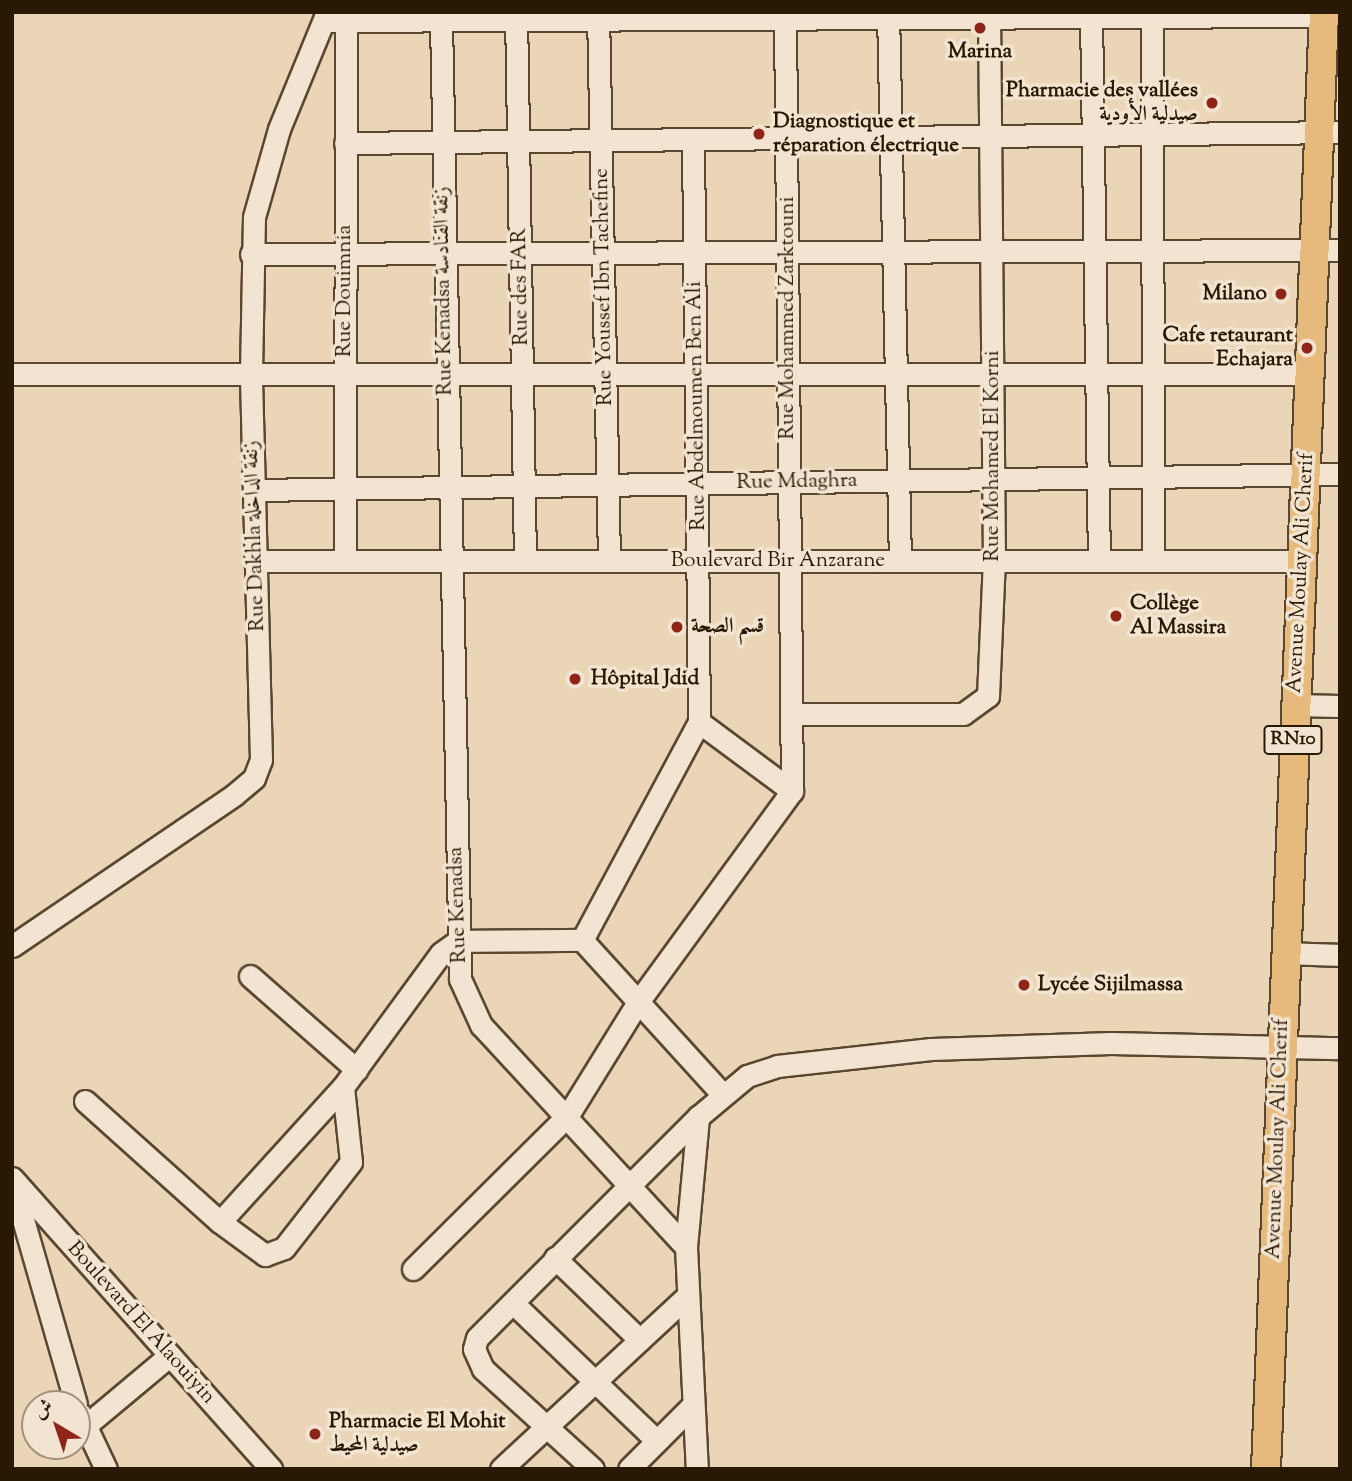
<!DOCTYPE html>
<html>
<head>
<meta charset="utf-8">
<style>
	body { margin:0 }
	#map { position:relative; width:1352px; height:1481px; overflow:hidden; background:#ebd5b7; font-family:"Sorts Mill Goudy",Amiri,serif }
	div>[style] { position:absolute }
	.roads { filter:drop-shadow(2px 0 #594731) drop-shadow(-2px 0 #594731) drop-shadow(0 2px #594731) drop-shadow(0 -2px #594731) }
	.minor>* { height:21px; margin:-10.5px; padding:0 10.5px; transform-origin:10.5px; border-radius:10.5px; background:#f2e4d0 }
	.major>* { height:28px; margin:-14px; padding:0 14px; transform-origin:14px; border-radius:14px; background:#e6ba7c }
	.dots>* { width:19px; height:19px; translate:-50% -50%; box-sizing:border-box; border:4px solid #f2e4d0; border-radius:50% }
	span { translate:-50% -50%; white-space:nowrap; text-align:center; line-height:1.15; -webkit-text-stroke:7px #f2e4d0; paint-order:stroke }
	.shield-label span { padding:2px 5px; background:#f2e4d0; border:2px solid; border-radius:5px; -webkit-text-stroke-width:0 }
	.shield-label { font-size:19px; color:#281804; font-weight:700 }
	.poi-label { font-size:21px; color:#281804; font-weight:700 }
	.right { translate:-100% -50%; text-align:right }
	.left { translate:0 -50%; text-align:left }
	.street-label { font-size:21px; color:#281804 }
	.frame { position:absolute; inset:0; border:14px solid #281804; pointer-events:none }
	.north { position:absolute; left:21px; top:1390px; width:70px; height:70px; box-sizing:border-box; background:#f2e4d0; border:2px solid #a1927e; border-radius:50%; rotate:321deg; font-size:19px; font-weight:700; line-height:28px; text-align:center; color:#281804 }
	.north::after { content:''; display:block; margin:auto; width:24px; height:32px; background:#8f2418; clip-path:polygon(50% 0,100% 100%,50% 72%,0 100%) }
</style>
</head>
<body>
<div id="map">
	<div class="roads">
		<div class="minor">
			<div style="left:516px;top:12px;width:549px;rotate:89.06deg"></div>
			<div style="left:598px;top:12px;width:549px;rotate:88.85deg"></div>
			<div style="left:785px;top:12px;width:779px;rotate:89.49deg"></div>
			<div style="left:888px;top:12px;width:549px;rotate:88.75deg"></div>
			<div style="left:1091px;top:12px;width:549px;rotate:89.17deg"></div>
			<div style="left:1152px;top:17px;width:544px;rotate:89.89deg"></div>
			<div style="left:441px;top:20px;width:959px;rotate:88.86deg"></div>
			<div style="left:460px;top:979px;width:51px;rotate:65.5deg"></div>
			<div style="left:481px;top:1025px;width:302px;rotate:47.3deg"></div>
			<div style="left:686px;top:1247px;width:222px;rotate:87.2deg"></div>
			<div style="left:324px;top:21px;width:1000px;rotate:-0.29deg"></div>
			<div style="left:693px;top:140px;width:582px;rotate:89.41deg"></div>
			<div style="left:699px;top:722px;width:247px;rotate:118.2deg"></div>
			<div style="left:582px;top:940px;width:207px;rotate:47.7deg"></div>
			<div style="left:345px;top:143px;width:995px;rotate:-0.63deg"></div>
			<div style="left:251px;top:254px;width:1089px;rotate:-0.21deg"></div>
			<div style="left:12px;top:374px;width:1298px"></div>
			<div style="left:254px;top:490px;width:1086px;rotate:-0.84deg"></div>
			<div style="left:255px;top:561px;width:1046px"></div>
			<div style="left:345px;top:561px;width:540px;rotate:-89.89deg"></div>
			<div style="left:1295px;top:705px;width:45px;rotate:1.3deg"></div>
			<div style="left:791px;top:714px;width:172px"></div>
			<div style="left:963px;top:714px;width:31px;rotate:-36deg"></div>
			<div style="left:988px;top:696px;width:135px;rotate:-87.5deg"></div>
			<div style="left:994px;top:561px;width:549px;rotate:-90.52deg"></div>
			<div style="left:699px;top:722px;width:116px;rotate:36.6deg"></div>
			<div style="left:12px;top:946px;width:268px;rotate:-34.2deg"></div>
			<div style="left:234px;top:795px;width:26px;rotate:-40deg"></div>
			<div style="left:254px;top:778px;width:19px;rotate:-69deg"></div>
			<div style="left:261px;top:760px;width:387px;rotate:-91.5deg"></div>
			<div style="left:251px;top:373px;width:156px;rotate:-88.9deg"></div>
			<div style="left:254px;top:217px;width:91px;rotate:-74.1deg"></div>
			<div style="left:279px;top:129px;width:126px;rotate:-67.7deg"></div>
			<div style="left:1284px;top:953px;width:56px;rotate:2deg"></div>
			<div style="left:250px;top:976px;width:142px;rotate:41.3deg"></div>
			<div style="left:85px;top:1101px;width:181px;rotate:41.9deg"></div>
			<div style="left:220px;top:1222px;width:183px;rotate:-47.7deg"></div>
			<div style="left:343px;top:1087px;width:166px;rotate:-53.8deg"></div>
			<div style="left:441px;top:953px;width:21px;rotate:-35deg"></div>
			<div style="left:458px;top:941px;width:124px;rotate:-0.5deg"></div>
			<div style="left:12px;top:1178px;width:390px;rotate:48.3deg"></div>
			<div style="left:12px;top:1181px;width:232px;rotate:74deg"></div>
			<div style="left:220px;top:1222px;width:56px;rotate:36.3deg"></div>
			<div style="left:265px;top:1255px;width:20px;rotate:-20deg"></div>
			<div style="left:284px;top:1248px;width:109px;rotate:-52.1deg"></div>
			<div style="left:351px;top:1162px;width:75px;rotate:-96.1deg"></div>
			<div style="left:686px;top:1247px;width:131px;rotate:-84.7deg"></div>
			<div style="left:698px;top:1117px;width:64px;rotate:-39.9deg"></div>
			<div style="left:747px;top:1076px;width:32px;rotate:-18deg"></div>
			<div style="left:777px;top:1066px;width:155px;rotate:-6.3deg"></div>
			<div style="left:931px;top:1049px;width:180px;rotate:-1.9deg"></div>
			<div style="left:1111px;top:1043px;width:229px;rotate:1.3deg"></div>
			<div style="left:555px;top:1258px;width:118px;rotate:44deg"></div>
			<div style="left:413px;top:1269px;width:218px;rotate:-44.8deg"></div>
			<div style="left:568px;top:1115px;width:133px;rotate:-58.2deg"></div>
			<div style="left:638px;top:1002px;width:261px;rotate:-53.9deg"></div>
			<div style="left:513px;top:1303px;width:199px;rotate:43.8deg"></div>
			<div style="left:80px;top:1414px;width:61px;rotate:64.7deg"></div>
			<div style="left:84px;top:1427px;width:112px;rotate:-39.9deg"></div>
			<div style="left:501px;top:1469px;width:251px;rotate:-42.9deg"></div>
			<div style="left:593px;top:1469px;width:149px;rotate:-137.7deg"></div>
			<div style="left:483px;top:1369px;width:22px;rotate:-114deg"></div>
			<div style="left:474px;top:1349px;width:11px;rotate:-75deg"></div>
			<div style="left:477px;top:1338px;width:313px;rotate:-45deg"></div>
			<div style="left:629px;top:1469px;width:88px;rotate:-45deg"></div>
		</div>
		<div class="major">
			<div style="left:1266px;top:1469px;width:1458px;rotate:-87.72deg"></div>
		</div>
	</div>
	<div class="dots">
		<div style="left:980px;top:28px;background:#8f2418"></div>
		<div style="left:1212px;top:103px;background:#8f2418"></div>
		<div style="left:759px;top:134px;background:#8f2418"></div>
		<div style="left:1281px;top:294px;background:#8f2418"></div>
		<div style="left:1307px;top:348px;background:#8f2418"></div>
		<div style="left:1116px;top:616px;background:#8f2418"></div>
		<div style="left:677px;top:627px;background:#8f2418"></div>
		<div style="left:575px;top:679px;background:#8f2418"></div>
		<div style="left:1024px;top:985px;background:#8f2418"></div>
		<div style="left:315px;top:1434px;background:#8f2418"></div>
	</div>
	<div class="shield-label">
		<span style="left:1293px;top:740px">RN10</span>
	</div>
	<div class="poi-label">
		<span style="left:980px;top:52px">Marina</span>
		<span class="right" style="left:1198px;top:103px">Pharmacie des vallées<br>صيدلية الأودية</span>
		<span class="left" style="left:773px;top:134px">Diagnostique et<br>réparation électrique</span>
		<span class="right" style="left:1267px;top:294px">Milano</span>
		<span class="right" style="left:1293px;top:348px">Cafe retaurant<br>Echajara</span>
		<span class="left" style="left:1130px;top:616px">Collège<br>Al Massira</span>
		<span class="left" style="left:691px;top:627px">قسم الصحة</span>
		<span class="left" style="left:591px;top:679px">Hôpital Jdid</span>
		<span class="left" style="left:1038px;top:985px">Lycée Sijilmassa</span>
		<span class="left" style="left:329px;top:1434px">Pharmacie El Mohit<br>صيدلية المحيط</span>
	</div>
	<div class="street-label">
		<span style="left:521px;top:287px;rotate:-91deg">Rue des FAR</span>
		<span style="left:604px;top:287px;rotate:-91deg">Rue Youssef Ibn Tachefine</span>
		<span style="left:345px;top:291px;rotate:-90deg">Rue Douimnia</span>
		<span style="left:444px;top:291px;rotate:-91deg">Rue Kenadsa زنقة القنادسة</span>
		<span style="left:788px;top:318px;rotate:-90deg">Rue Mohammed Zarktouni</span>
		<span style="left:697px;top:406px;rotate:-91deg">Rue Abdelmoumen Ben Ali</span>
		<span style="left:993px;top:456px;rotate:-90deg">Rue Mohamed El Korni</span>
		<span style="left:797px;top:482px;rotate:-1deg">Rue Mdaghra</span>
		<span style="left:255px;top:536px;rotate:-92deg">Rue Dakhla زنقة الداخلة</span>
		<span style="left:778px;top:561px">Boulevard Bir Anzarane</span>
		<span style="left:1301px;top:573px;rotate:-87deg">Avenue Moulay Ali Cherif</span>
		<span style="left:458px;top:905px;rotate:-92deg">Rue Kenadsa</span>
		<span style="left:1278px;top:1139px;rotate:-88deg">Avenue Moulay Ali Cherif</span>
		<span style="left:141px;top:1323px;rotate:48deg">Boulevard El Alaouiyin</span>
	</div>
	<div class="frame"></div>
	<div class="north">ش</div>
</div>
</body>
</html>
